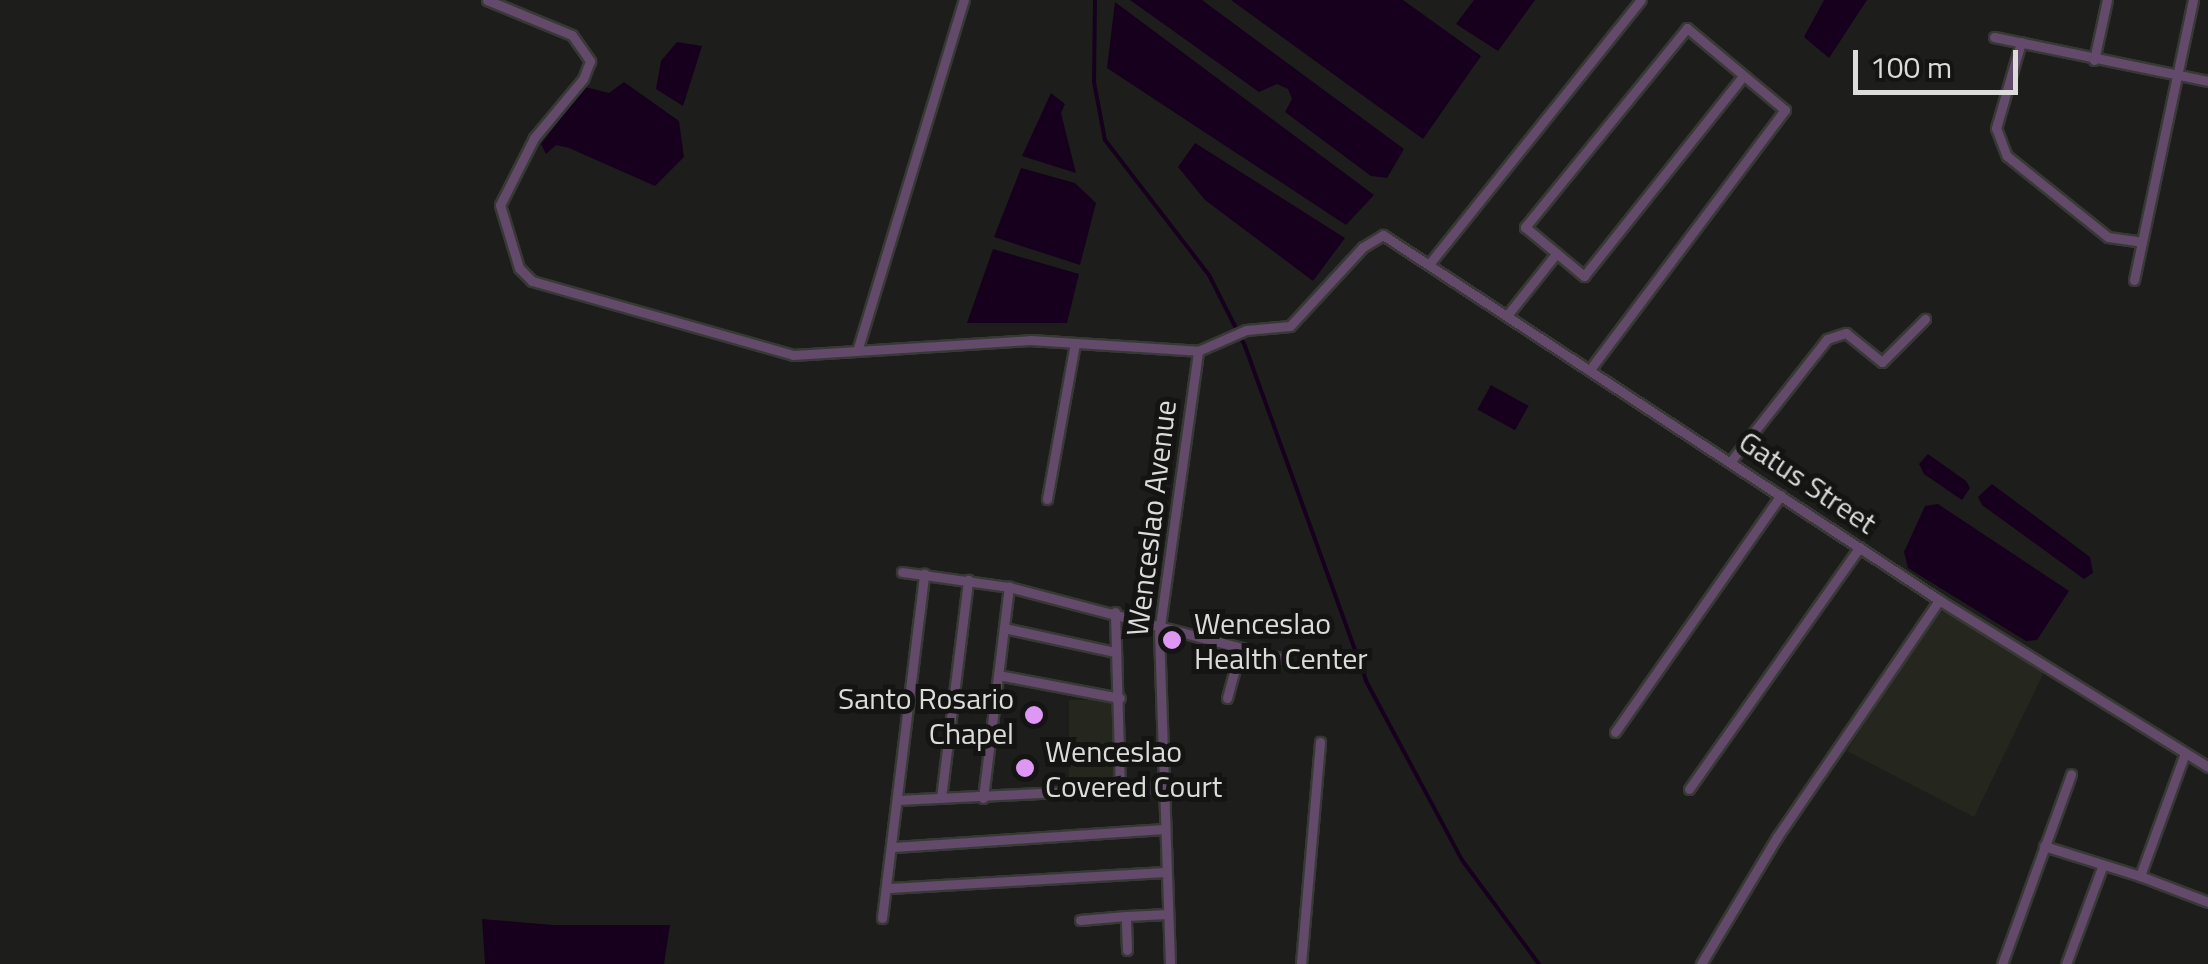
<!DOCTYPE html>
<html>
<head>
<meta charset="utf-8">
<style>
	body { margin:0 }
	#map { position:relative; width:2208px; height:964px; overflow:hidden; background:#1d1e1b; font-family:"Titillium Web",sans-serif }
	div>[style] { position:absolute }
	.built>* { inset:0; background:#25271e; transform-origin:0 0 }
	.water>* { inset:0; background:#16001d; transform-origin:0 0 }
	.stream>* { height:4px; margin:-2px; padding:0 2px; transform-origin:2px; border-radius:2px; background:#16001d }
	.roads { filter:drop-shadow(2px 0 #383936) drop-shadow(-2px 0 #383936) drop-shadow(0 2px #383936) drop-shadow(0 -2px #383936) }
	.minor>* { height:9px; margin:-4.5px; padding:0 4.5px; transform-origin:4.5px; border-radius:4.5px; background:#634a6b }
	.dots>* { width:28px; height:28px; translate:-50% -50%; box-sizing:border-box; border:5px solid #141512; border-radius:50% }
	span { translate:-50% -50%; white-space:nowrap; text-align:center; line-height:1.15; -webkit-text-stroke:10px #141512; paint-order:stroke }
	.street-label { font-size:30px; color:#dcdcda }
	.poi-label { font-size:30px; color:#dcdcda }
	.left { translate:0 -50%; text-align:left }
	.right { translate:-100% -50%; text-align:right }
	.scale { position:absolute; left:1853px; top:50px; width:165px; height:45px; box-sizing:border-box; border:5px solid #dcdcda; border-top:0; padding-left:12px; font-size:30px; line-height:35px; white-space:nowrap; color:#dcdcda; -webkit-text-stroke:8px #141512; paint-order:stroke }
</style>
</head>
<body>
<div id="map">
	<div class="built">
		<div style="clip-path:polygon(1948px 612px,2045px 670px,1974px 817px,1847px 751px,1935px 613px)"></div>
		<div style="left:1069px;top:700px;width:49px;height:87px"></div>
	</div>
	<div class="water">
		<div style="clip-path:polygon(1130px 0,1202px 0,1404px 149px,1387px 178px,1371px 176px,1285px 112px,1292px 99px,1288px 89px,1277px 84px,1259px 92px)"></div>
		<div style="clip-path:polygon(1231px 0,1403px 0,1481px 56px,1423px 139px)"></div>
		<div style="clip-path:polygon(1474px 0,1535px 0,1498px 51px,1456px 24px)"></div>
		<div style="clip-path:polygon(1824px 0,1867px 0,1829px 58px,1804px 37px)"></div>
		<div style="clip-path:polygon(1115px 2px,1374px 195px,1346px 225px,1107px 68px)"></div>
		<div style="clip-path:polygon(677px 42px,702px 46px,683px 106px,656px 89px,661px 61px)"></div>
		<div style="clip-path:polygon(624px 82px,679px 121px,684px 157px,655px 186px,569px 148px,556px 145px,546px 154px,541px 144px,585px 87px,609px 93px)"></div>
		<div style="clip-path:polygon(1051px 93px,1065px 104px,1061px 113px,1076px 173px,1022px 156px)"></div>
		<div style="clip-path:polygon(1195px 143px,1345px 238px,1313px 281px,1205px 200px,1178px 167px)"></div>
		<div style="clip-path:polygon(1021px 168px,1075px 183px,1096px 203px,1080px 265px,994px 237px)"></div>
		<div style="clip-path:polygon(993px 249px,1079px 274px,1067px 323px,967px 323px)"></div>
		<div style="left:1491px;top:385px;width:43px;height:28px;rotate:29deg"></div>
		<div style="clip-path:polygon(1928px 454px,1966px 481px,1970px 488px,1962px 500px,1924px 474px,1919px 464px)"></div>
		<div style="clip-path:polygon(1992px 484px,2090px 557px,2093px 573px,2084px 579px,1982px 505px,1978px 497px)"></div>
		<div style="clip-path:polygon(1938px 504px,2069px 591px,2037px 640px,2026px 641px,1908px 568px,1904px 552px,1925px 506px)"></div>
		<div style="clip-path:polygon(482px 919px,554px 925px,670px 925px,664px 964px,485px 964px)"></div>
	</div>
	<div class="stream">
		<div style="left:1095px;top:0;width:82px;rotate:90.7deg"></div>
		<div style="left:1094px;top:82px;width:59px;rotate:79.3deg"></div>
		<div style="left:1105px;top:140px;width:170px;rotate:52.4deg"></div>
		<div style="left:1209px;top:275px;width:80px;rotate:63.1deg"></div>
		<div style="left:1245px;top:346px;width:356px;rotate:70.1deg"></div>
		<div style="left:1366px;top:681px;width:203px;rotate:61.8deg"></div>
		<div style="left:1462px;top:860px;width:129px;rotate:53.5deg"></div>
	</div>
	<div class="roads">
		<div class="minor">
			<div style="left:487px;top:0;width:92px;rotate:22.4deg"></div>
			<div style="left:572px;top:35px;width:32px;rotate:55deg"></div>
			<div style="left:590px;top:61px;width:19px;rotate:111deg"></div>
			<div style="left:583px;top:79px;width:77px;rotate:129.7deg"></div>
			<div style="left:534px;top:138px;width:75px;rotate:116.9deg"></div>
			<div style="left:500px;top:205px;width:66px;rotate:73.2deg"></div>
			<div style="left:519px;top:268px;width:18px;rotate:45deg"></div>
			<div style="left:532px;top:281px;width:271px;rotate:15.8deg"></div>
			<div style="left:793px;top:355px;width:237px;rotate:-3.6deg"></div>
			<div style="left:1030px;top:340px;width:168px;rotate:3.7deg"></div>
			<div style="left:1994px;top:37px;width:218px;rotate:11.6deg"></div>
			<div style="left:2021px;top:42px;width:90px;rotate:106.2deg"></div>
			<div style="left:1996px;top:128px;width:30px;rotate:69deg"></div>
			<div style="left:2007px;top:156px;width:129px;rotate:38.7deg"></div>
			<div style="left:2108px;top:237px;width:34px;rotate:8deg"></div>
			<div style="left:2094px;top:60px;width:61px;rotate:-77.8deg"></div>
			<div style="left:1430px;top:263px;width:337px;rotate:-51.3deg"></div>
			<div style="left:2134px;top:280px;width:286px;rotate:-78.1deg"></div>
			<div style="left:1509px;top:313px;width:75px;rotate:-51.5deg"></div>
			<div style="left:858px;top:348px;width:364px;rotate:-73.1deg"></div>
			<div style="left:1591px;top:368px;width:323px;rotate:-53.1deg"></div>
			<div style="left:1785px;top:110px;width:128px;rotate:-140.1deg"></div>
			<div style="left:1687px;top:28px;width:257px;rotate:129.1deg"></div>
			<div style="left:1525px;top:227px;width:77px;rotate:39.7deg"></div>
			<div style="left:1584px;top:276px;width:256px;rotate:-51.5deg"></div>
			<div style="left:1731px;top:461px;width:155px;rotate:-51.8deg"></div>
			<div style="left:1827px;top:339px;width:20px;rotate:-18deg"></div>
			<div style="left:1846px;top:333px;width:46px;rotate:38.9deg"></div>
			<div style="left:1882px;top:362px;width:61px;rotate:-45deg"></div>
			<div style="left:1047px;top:499px;width:158px;rotate:-79.8deg"></div>
			<div style="left:902px;top:572px;width:108px;rotate:8deg"></div>
			<div style="left:1009px;top:587px;width:279px;rotate:14.7deg"></div>
			<div style="left:1115px;top:612px;width:178px;rotate:88.4deg"></div>
			<div style="left:1004px;top:628px;width:114px;rotate:12.2deg"></div>
			<div style="left:998px;top:675px;width:124px;rotate:10.7deg"></div>
			<div style="left:1227px;top:698px;width:50px;rotate:-74.8deg"></div>
			<div style="left:1615px;top:732px;width:289px;rotate:-55deg"></div>
			<div style="left:2185px;top:753px;width:131px;rotate:110.1deg"></div>
			<div style="left:2140px;top:876px;width:73px;rotate:20.9deg"></div>
			<div style="left:1689px;top:789px;width:296px;rotate:-54.8deg"></div>
			<div style="left:941px;top:798px;width:220px;rotate:-82.9deg"></div>
			<div style="left:983px;top:798px;width:213px;rotate:-83deg"></div>
			<div style="left:897px;top:800px;width:266px;rotate:-2.8deg"></div>
			<div style="left:2044px;top:846px;width:101px;rotate:17.4deg"></div>
			<div style="left:894px;top:847px;width:271px;rotate:-3.8deg"></div>
			<div style="left:889px;top:888px;width:276px;rotate:-3.3deg"></div>
			<div style="left:882px;top:918px;width:347px;rotate:-83deg"></div>
			<div style="left:1080px;top:920px;width:46px;rotate:-5deg"></div>
			<div style="left:1127px;top:950px;width:34px;rotate:-92deg"></div>
			<div style="left:1126px;top:916px;width:41px;rotate:-2.8deg"></div>
			<div style="left:1170px;top:964px;width:331px;rotate:-91.9deg"></div>
			<div style="left:1159px;top:633px;width:285px;rotate:-82.1deg"></div>
			<div style="left:1198px;top:351px;width:52px;rotate:-23.6deg"></div>
			<div style="left:1246px;top:330px;width:44px;rotate:-5.2deg"></div>
			<div style="left:1290px;top:326px;width:108px;rotate:-47.3deg"></div>
			<div style="left:1363px;top:247px;width:23px;rotate:-31deg"></div>
			<div style="left:1383px;top:235px;width:665px;rotate:33.28deg"></div>
			<div style="left:1939px;top:600px;width:317px;rotate:31.8deg"></div>
			<div style="left:1301px;top:964px;width:223px;rotate:-85.1deg"></div>
			<div style="left:1701px;top:964px;width:148px;rotate:-59.1deg"></div>
			<div style="left:1777px;top:837px;width:287px;rotate:-55.6deg"></div>
			<div style="left:2002px;top:964px;width:202px;rotate:-70deg"></div>
			<div style="left:2066px;top:964px;width:103px;rotate:-69.6deg"></div>
		</div>
	</div>
	<div class="dots">
		<div style="left:1172px;top:640px;background:#de98f3"></div>
		<div style="left:1034px;top:715px;background:#de98f3"></div>
		<div style="left:1025px;top:768px;background:#de98f3"></div>
	</div>
	<div class="street-label">
		<span style="left:1808px;top:482px;rotate:34deg">Gatus Street</span>
		<span style="left:1151px;top:518px;rotate:-83deg">Wenceslao Avenue</span>
	</div>
	<div class="poi-label">
		<span class="left" style="left:1194px;top:640px">Wenceslao<br>Health Center</span>
		<span class="right" style="left:1014px;top:715px">Santo Rosario<br>Chapel</span>
		<span class="left" style="left:1045px;top:768px">Wenceslao<br>Covered Court</span>
	</div>
	<div class="scale">100 m</div>
</div>
</body>
</html>
